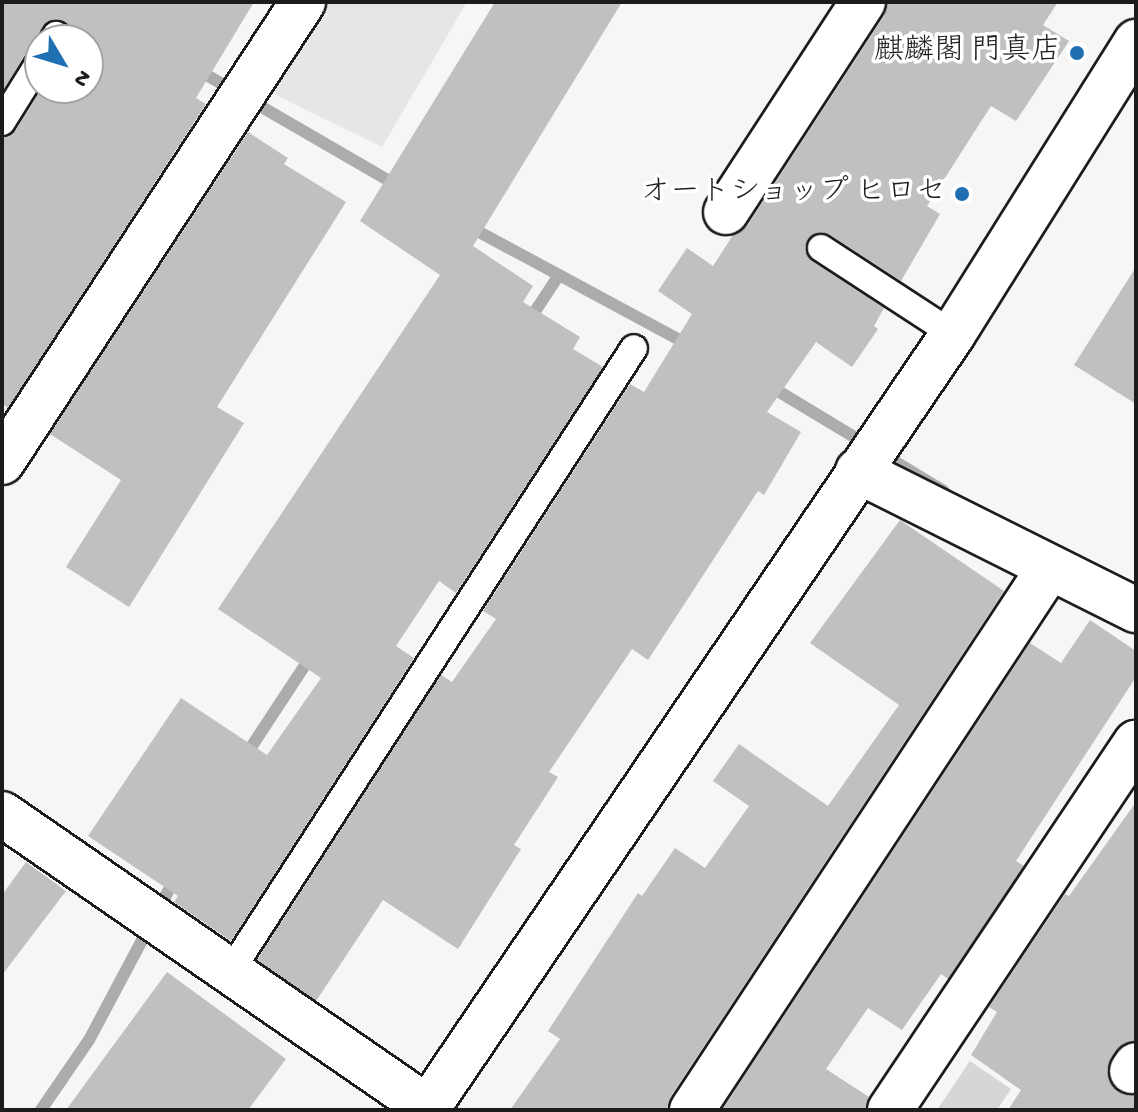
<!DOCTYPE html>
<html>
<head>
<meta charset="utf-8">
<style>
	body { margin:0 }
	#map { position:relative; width:1138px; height:1112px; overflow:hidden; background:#f6f6f6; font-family:"Gochi Hand","Klee One",sans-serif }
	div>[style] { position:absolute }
	.built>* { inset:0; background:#e6e6e6 }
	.green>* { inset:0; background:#d6d6d6 }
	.stream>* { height:12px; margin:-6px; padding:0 6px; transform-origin:6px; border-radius:6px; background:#acacac }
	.building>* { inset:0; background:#c0c0c0 }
	.roads { filter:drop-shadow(2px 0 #1c1c1c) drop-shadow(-2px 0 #1c1c1c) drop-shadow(0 2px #1c1c1c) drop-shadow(0 -2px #1c1c1c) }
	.service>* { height:26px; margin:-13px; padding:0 13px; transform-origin:13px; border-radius:13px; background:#fff }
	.minor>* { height:44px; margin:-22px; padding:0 22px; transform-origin:22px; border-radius:22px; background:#fff }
	.tertiary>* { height:44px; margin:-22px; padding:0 22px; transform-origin:22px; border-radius:22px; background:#fff }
	.dots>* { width:22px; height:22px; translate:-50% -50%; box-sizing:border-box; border:4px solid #fff; border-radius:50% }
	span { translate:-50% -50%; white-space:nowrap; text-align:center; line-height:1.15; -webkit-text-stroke:7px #fff; paint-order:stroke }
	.poi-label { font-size:30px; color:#1c1c1c }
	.right { translate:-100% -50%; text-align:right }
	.frame { position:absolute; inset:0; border:4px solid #1c1c1c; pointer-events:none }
	.north { position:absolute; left:24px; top:24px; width:80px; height:80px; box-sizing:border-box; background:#fff; border:2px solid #a4a4a4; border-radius:50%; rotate:128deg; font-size:22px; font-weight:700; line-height:32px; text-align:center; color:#1c1c1c }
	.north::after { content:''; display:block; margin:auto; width:28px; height:36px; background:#1f6fb2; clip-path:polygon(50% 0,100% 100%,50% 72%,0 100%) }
</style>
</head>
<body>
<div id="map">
	<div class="built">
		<div style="clip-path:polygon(328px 2px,467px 2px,382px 147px,270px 92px)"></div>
	</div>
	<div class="green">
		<div style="clip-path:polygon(970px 1061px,1011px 1089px,997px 1110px,937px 1110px)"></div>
	</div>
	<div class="stream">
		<div style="left:198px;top:70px;width:233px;rotate:30.1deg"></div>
		<div style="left:468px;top:226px;width:253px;rotate:28.3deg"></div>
		<div style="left:528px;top:322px;width:53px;rotate:-56.6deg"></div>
		<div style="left:768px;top:385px;width:205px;rotate:31.1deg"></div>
		<div style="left:244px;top:758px;width:126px;rotate:-56.7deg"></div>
		<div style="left:41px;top:1110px;width:85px;rotate:-55.6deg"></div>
		<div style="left:89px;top:1040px;width:183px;rotate:-62deg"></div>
	</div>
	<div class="building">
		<div style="clip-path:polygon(2px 2px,254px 2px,196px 98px,206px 104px,8px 408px,2px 404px,2px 138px,16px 130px,42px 88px,88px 88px,88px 40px,71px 40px,65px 22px,48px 21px,39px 32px,38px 45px,26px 53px,2px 92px)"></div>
		<div style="clip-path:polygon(495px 2px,622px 2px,473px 246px,533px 286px,523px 302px,580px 337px,573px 349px,603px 367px,456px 593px,439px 581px,396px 646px,414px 658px,231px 941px,174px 902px,178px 896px,88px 836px,181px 698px,267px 755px,321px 678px,218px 609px,440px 275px,360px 221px)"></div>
		<div style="clip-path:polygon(888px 2px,1058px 2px,1043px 25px,1069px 41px,1016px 121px,991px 106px,927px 206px,940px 214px,901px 281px,829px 234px,808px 239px,805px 248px,812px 261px,884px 308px,874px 326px,878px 329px,852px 367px,816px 342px,767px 412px,801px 432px,764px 495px,758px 491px,648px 660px,632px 649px,549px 772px,558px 777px,514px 845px,521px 849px,458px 949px,383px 900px,316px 1001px,257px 960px,441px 675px,452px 682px,496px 619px,483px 611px,630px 384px,644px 392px,692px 314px,658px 291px,687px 248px,713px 266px,733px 235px,747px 226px,884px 16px)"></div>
		<div style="clip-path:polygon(248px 132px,288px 158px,284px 164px,346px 202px,217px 407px,244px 423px,129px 607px,66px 567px,121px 480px,50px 434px)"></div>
		<div style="clip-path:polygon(1136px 267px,1136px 404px,1074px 365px)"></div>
		<div style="clip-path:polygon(900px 520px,1004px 591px,671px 1096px,667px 1110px,510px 1110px,560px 1039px,548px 1031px,638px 893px,642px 896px,675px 848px,705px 868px,749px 806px,713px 781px,739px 744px,828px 806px,899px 705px,810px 643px)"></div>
		<div style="clip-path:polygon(1090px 620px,1136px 651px,1136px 677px,1016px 861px,1024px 866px,948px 979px,941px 974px,902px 1030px,868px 1008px,826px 1069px,869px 1097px,865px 1110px,722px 1110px,1030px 643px,1061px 663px)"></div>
		<div style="clip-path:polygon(1136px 802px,1136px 1040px,1116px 1051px,1107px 1070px,1118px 1091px,1136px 1095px,1136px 1110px,1008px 1110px,1021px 1090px,971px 1055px,997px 1012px,989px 1007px,1065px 894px,1069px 896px)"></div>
		<div style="clip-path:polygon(26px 862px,66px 891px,2px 975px,2px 895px)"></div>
		<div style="clip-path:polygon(167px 972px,286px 1059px,248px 1110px,66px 1110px)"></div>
	</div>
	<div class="roads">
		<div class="service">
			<div style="left:53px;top:40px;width:6px;rotate:-59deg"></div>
			<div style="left:2px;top:122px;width:72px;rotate:-58.1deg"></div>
			<div style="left:821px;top:248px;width:158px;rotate:33.1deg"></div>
			<div style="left:230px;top:972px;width:743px;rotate:-57.08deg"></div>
		</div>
		<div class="minor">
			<div style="left:726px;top:212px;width:251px;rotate:-56.9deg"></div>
			<div style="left:858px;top:471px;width:311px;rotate:26.6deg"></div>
			<div style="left:1132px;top:1071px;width:7px;rotate:-56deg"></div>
			<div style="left:692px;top:1110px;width:650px;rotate:-56.6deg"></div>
			<div style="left:890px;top:1110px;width:442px;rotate:-56.2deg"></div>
		</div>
		<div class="tertiary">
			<div style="left:2px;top:462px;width:550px;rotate:-56.8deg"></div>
			<div style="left:2px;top:814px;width:521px;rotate:34.6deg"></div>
			<div style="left:426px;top:1110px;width:938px;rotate:-55.82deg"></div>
			<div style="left:953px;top:334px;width:345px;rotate:-57.9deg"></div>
		</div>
	</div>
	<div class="dots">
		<div style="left:1077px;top:53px;background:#1f6fb2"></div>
		<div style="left:962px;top:194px;background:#1f6fb2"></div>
	</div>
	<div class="poi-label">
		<span class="right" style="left:1061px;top:53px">麒麟閣 門真店</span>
		<span class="right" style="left:946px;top:194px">オートショップ ヒロセ</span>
	</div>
	<div class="frame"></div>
	<div class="north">N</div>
</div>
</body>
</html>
